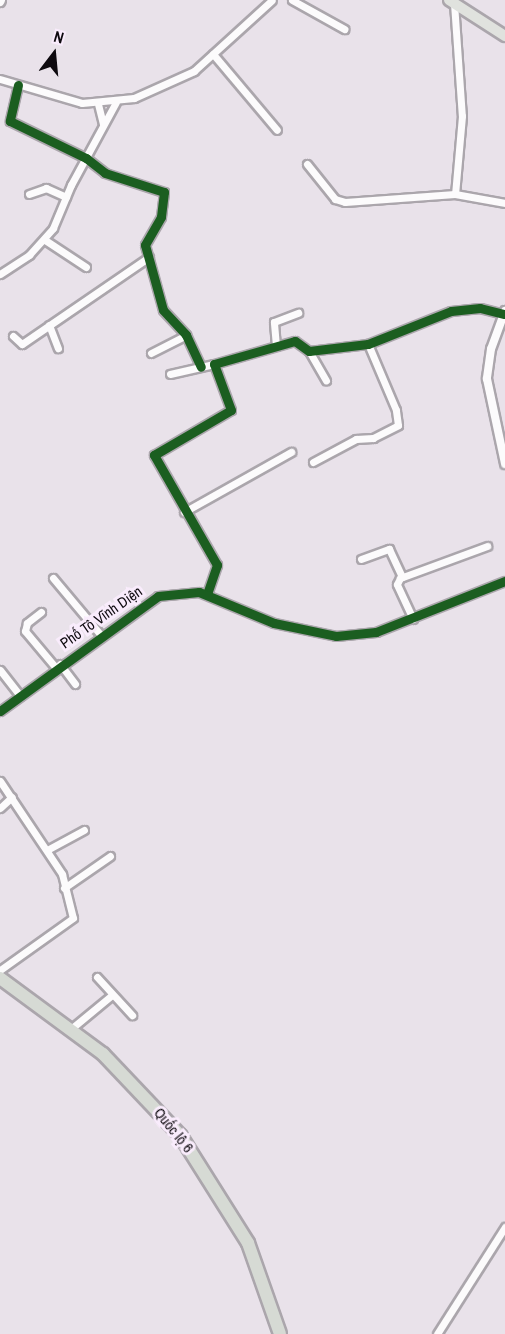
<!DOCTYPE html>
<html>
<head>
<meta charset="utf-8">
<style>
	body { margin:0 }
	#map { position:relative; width:505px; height:1334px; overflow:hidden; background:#e9e2ea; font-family:"Archivo Narrow",sans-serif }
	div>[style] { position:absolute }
	.roads { filter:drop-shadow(2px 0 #aba6ac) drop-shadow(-2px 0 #aba6ac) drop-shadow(0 2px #aba6ac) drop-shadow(0 -2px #aba6ac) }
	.minor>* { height:7px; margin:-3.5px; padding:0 3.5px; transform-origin:3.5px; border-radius:3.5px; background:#fcfbfc }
	.tertiary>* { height:8px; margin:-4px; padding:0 4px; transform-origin:4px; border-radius:4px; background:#fcfbfc }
	.primary>* { height:10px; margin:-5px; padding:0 5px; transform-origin:5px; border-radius:5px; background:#e0e2de }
	.trunk>* { height:12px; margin:-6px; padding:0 6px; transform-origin:6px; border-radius:6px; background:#d6dad4 }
	.cycleway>* { height:9px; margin:-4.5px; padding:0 4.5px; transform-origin:4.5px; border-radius:4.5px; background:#1b5e20 }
	span { translate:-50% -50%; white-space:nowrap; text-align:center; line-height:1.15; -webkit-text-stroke:6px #f9ecfc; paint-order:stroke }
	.street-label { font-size:15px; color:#0e0a0f }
	.north { position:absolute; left:24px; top:24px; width:60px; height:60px; -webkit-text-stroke:4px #f9ecfc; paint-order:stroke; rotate:16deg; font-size:16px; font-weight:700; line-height:24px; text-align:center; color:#0e0a0f }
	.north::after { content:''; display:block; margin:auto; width:21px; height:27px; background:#0e0a0f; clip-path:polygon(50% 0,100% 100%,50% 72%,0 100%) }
</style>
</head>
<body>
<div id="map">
	<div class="roads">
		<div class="minor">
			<div style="left:292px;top:0;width:60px;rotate:29.1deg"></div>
			<div style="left:0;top:2px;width:2px;rotate:-63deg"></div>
			<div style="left:454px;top:3px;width:113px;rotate:86deg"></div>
			<div style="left:462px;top:116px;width:78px;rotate:95.1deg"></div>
			<div style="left:213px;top:54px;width:99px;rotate:49.9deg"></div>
			<div style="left:0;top:79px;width:85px;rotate:16.3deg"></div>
			<div style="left:82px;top:103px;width:52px;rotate:-5.5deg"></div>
			<div style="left:134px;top:98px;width:66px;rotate:-24.2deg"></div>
			<div style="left:194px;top:71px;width:105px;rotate:-42.3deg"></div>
			<div style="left:18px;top:85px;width:37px;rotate:103deg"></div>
			<div style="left:10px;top:121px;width:85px;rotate:26deg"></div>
			<div style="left:86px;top:158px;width:24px;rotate:38deg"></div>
			<div style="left:105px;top:173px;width:62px;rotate:17.9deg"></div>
			<div style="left:164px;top:192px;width:25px;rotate:97deg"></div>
			<div style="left:161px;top:217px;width:32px;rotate:120deg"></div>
			<div style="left:145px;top:245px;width:67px;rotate:74.5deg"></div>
			<div style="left:163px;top:310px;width:34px;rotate:47deg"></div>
			<div style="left:186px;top:335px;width:35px;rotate:65deg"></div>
			<div style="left:98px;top:104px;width:21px;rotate:76deg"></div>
			<div style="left:307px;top:164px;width:45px;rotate:51.3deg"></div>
			<div style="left:335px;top:199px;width:10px;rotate:17deg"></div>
			<div style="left:345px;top:202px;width:110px;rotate:-4.2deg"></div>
			<div style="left:455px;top:194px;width:51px;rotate:10.2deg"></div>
			<div style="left:29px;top:194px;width:18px;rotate:-19deg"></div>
			<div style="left:46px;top:188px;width:22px;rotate:24deg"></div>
			<div style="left:45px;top:240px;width:49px;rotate:33.4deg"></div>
			<div style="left:0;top:274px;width:35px;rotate:-33deg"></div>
			<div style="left:29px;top:255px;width:36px;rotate:-48deg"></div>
			<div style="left:53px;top:228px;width:47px;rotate:-67.3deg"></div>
			<div style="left:71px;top:185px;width:94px;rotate:-61.5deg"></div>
			<div style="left:49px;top:325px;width:25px;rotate:69deg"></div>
			<div style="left:13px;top:336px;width:12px;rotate:42deg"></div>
			<div style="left:22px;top:344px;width:154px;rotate:-34.4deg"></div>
			<div style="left:276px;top:346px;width:24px;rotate:-95deg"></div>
			<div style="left:274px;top:322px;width:26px;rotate:-21deg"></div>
			<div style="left:309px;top:351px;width:34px;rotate:60deg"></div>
			<div style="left:151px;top:353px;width:39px;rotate:-27deg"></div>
			<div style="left:170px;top:374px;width:45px;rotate:-12.8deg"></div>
			<div style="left:313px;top:462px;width:49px;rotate:-28.1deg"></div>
			<div style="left:356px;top:439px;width:17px;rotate:-3deg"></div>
			<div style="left:373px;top:438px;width:28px;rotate:-27deg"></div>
			<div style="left:398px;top:425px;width:15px;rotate:-98deg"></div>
			<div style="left:396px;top:410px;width:72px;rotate:-113deg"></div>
			<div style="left:184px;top:512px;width:123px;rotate:-29.3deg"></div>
			<div style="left:361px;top:559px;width:30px;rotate:-20deg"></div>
			<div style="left:389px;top:549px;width:31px;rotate:65deg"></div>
			<div style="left:53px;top:578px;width:73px;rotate:50deg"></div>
			<div style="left:207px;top:594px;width:31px;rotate:-71deg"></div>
			<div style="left:217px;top:565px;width:127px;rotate:-119.8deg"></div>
			<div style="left:154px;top:455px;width:89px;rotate:-30.3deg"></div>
			<div style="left:231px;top:410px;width:49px;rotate:-110.3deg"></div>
			<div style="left:214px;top:364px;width:84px;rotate:-15.9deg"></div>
			<div style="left:295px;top:341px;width:17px;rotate:36deg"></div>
			<div style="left:309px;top:351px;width:59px;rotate:-6.8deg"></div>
			<div style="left:368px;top:344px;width:89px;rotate:-21.7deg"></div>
			<div style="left:451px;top:311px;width:29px;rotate:-6deg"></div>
			<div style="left:480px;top:308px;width:25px;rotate:14deg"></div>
			<div style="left:41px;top:612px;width:18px;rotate:142deg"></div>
			<div style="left:27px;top:623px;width:8px;rotate:104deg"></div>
			<div style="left:25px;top:631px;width:48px;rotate:50deg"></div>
			<div style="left:413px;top:619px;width:38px;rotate:-115deg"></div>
			<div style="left:397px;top:584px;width:7px;rotate:-63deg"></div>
			<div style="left:400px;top:578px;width:93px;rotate:-20.2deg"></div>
			<div style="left:60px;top:664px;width:25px;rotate:53deg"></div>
			<div style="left:0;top:670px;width:33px;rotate:52deg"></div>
			<div style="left:0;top:711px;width:195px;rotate:-36deg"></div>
			<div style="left:158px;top:596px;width:41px;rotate:-5.6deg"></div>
			<div style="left:199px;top:592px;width:81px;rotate:22.5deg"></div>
			<div style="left:274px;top:623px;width:63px;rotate:11.8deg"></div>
			<div style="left:336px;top:636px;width:40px;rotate:-5.7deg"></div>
			<div style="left:376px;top:632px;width:139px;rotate:-21.6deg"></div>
			<div style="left:0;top:781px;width:112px;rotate:56.3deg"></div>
			<div style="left:62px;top:874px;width:45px;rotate:76deg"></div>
			<div style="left:73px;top:918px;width:90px;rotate:144.5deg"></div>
			<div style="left:0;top:808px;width:16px;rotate:-43deg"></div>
			<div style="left:47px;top:850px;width:42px;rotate:-28.4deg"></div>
			<div style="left:64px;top:888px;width:56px;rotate:-34.8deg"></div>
			<div style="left:97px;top:977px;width:52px;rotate:47.4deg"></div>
			<div style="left:72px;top:1028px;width:52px;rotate:-39.5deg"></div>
			<div style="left:437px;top:1334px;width:127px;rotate:-57.6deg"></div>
		</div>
		<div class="tertiary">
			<div style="left:505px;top:311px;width:40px;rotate:110.2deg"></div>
			<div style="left:491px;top:349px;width:30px;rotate:98deg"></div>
			<div style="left:487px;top:379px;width:87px;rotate:78deg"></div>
		</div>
		<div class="primary">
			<div style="left:449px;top:0;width:67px;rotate:32.7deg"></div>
		</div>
		<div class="trunk">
			<div style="left:0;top:978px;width:128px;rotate:36.4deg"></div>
			<div style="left:103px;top:1054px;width:112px;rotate:46.5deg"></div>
			<div style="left:180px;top:1135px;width:128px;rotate:57.8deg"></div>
			<div style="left:248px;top:1243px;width:96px;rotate:70.6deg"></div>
		</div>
	</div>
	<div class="cycleway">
		<div style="left:18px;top:85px;width:37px;rotate:103deg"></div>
		<div style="left:10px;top:121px;width:85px;rotate:26deg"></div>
		<div style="left:86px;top:158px;width:24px;rotate:38deg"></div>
		<div style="left:105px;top:173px;width:62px;rotate:17.9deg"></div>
		<div style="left:164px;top:192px;width:25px;rotate:97deg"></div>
		<div style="left:161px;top:217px;width:32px;rotate:120deg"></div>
		<div style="left:145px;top:245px;width:67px;rotate:74.5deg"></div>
		<div style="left:163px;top:310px;width:34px;rotate:47deg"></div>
		<div style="left:186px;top:335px;width:35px;rotate:65deg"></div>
		<div style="left:207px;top:594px;width:31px;rotate:-71deg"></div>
		<div style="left:217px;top:565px;width:127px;rotate:-119.8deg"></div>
		<div style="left:154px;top:455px;width:89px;rotate:-30.3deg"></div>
		<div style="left:231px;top:410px;width:49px;rotate:-110.3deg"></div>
		<div style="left:214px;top:364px;width:84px;rotate:-15.9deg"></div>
		<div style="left:295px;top:341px;width:17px;rotate:36deg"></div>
		<div style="left:309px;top:351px;width:59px;rotate:-6.8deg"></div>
		<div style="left:368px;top:344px;width:89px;rotate:-21.7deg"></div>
		<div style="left:451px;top:311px;width:29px;rotate:-6deg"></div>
		<div style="left:480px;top:308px;width:25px;rotate:14deg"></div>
		<div style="left:0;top:711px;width:195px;rotate:-36deg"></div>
		<div style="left:158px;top:596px;width:41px;rotate:-5.6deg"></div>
		<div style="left:199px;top:592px;width:81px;rotate:22.5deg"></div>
		<div style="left:274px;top:623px;width:63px;rotate:11.8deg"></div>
		<div style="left:336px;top:636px;width:40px;rotate:-5.7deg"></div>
		<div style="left:376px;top:632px;width:139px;rotate:-21.6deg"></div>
	</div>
	<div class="street-label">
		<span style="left:101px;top:617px;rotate:-35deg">Phố Tô Vĩnh Diện</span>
		<span style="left:174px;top:1130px;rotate:51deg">Quốc lộ 6</span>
	</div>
	<div class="north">N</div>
</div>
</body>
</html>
